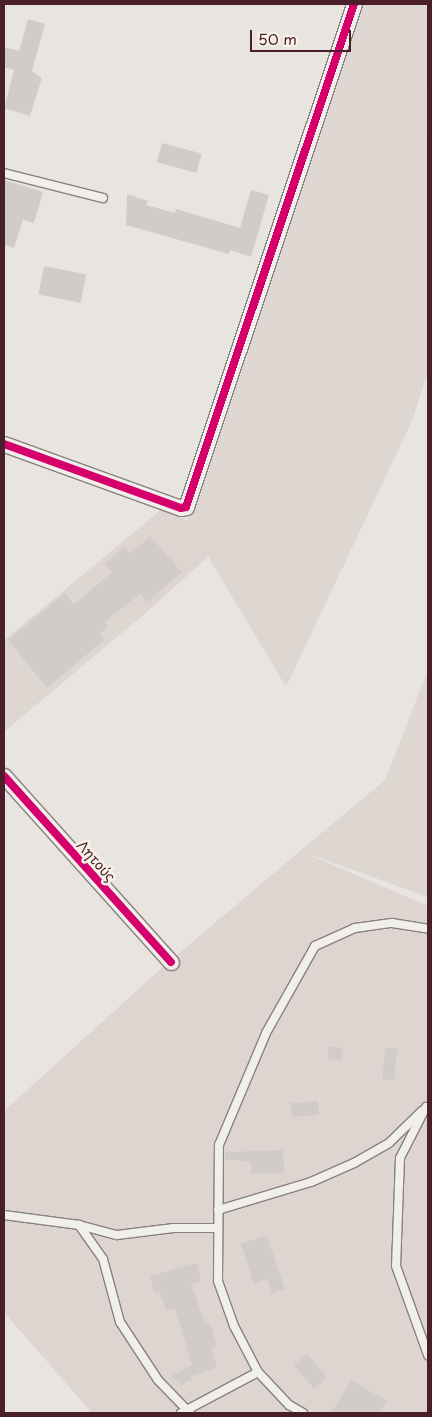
<!DOCTYPE html>
<html>
<head>
<meta charset="utf-8">
<style>
	body { margin:0 }
	#map { position:relative; width:432px; height:1417px; overflow:hidden; background:#e8e5e0; font-family:"Playpen Sans",sans-serif }
	div>[style] { position:absolute }
	.built>* { inset:0; background:#ded5d0 }
	.green>* { inset:0; background:#ded6d0 }
	.building>* { inset:0; background:#d1ccc9; transform-origin:0 0 }
	.roads { filter:drop-shadow(1px 0 #898080) drop-shadow(-1px 0 #898080) drop-shadow(0 1px #898080) drop-shadow(0 -1px #898080) }
	.service>* { height:8px; margin:-4px; padding:0 4px; transform-origin:4px; border-radius:4px; background:#f0efeb }
	.minor>* { height:15px; margin:-7.5px; padding:0 7.5px; transform-origin:7.5px; border-radius:7.5px; background:#f0efeb }
	.cycleway>* { height:8px; margin:-4px; padding:0 4px; transform-origin:4px; border-radius:4px; background:#d6006c }
	span { translate:-50% -50%; white-space:nowrap; text-align:center; line-height:1.15; -webkit-text-stroke:5px #f7f3e8; paint-order:stroke }
	.street-label { font-size:14px; color:#4a1f2b }
	.frame { position:absolute; inset:0; border:5px solid #4a1f2b; pointer-events:none }
	.scale { position:absolute; left:250px; top:30px; width:101px; height:22px; box-sizing:border-box; border:2px solid #4a1f2b; border-top:0; padding-left:6px; font-size:15px; line-height:18px; white-space:nowrap; color:#4a1f2b; -webkit-text-stroke:4px #f7f3e8; paint-order:stroke }
</style>
</head>
<body>
<div id="map">
	<div class="built">
		<div style="clip-path:polygon(428px 68px,428px 141px,409px 135px)"></div>
		<div style="clip-path:polygon(163px 508px,187px 521px,208px 557px,142px 616px,97px 563px)"></div>
		<div style="clip-path:polygon(300px 851px,428px 906px,428px 1413px,92px 1413px,4px 1312px,4px 1111px,165px 965px)"></div>
	</div>
	<div class="green">
		<div style="clip-path:polygon(357px 4px,428px 4px,428px 68px,409px 135px,428px 141px,428px 372px,412px 421px,286px 687px,187px 521px)"></div>
		<div style="clip-path:polygon(97px 563px,142px 616px,4px 732px,4px 640px)"></div>
		<div style="clip-path:polygon(428px 670px,428px 897px,300px 851px,385px 780px)"></div>
	</div>
	<div class="building">
		<div style="clip-path:polygon(28px 19px,45px 24px,32px 71px,42px 78px,30px 116px,4px 108px,14px 70px,4px 67px,4px 47px,19px 51px)"></div>
		<div style="left:162px;top:143px;width:41px;height:20px;rotate:15deg"></div>
		<div style="clip-path:polygon(4px 180px,43px 192px,34px 223px,23px 220px,14px 248px,4px 245px)"></div>
		<div style="clip-path:polygon(251px 190px,269px 195px,251px 257px,230px 250px,229px 254px,126px 225px,127px 194px,148px 201px,146px 205px,175px 213px,176px 209px,240px 228px)"></div>
		<div style="left:44px;top:266px;width:43px;height:29px;rotate:11deg"></div>
		<div style="clip-path:polygon(150px 536px,182px 572px,147px 602px,140px 594px,104px 622px,108px 627px,99px 634px,104px 640px,47px 688px,8px 640px,65px 593px,74px 604px,112px 572px,105px 564px,124px 547px,130px 554px)"></div>
		<div style="left:329px;top:1046px;width:14px;height:13px;rotate:8deg"></div>
		<div style="left:385px;top:1048px;width:12px;height:31px;rotate:5deg"></div>
		<div style="left:318px;top:1101px;width:14px;height:27px;rotate:86deg"></div>
		<div style="clip-path:polygon(283px 1150px,284px 1173px,251px 1174px,251px 1162px,225px 1159px,225px 1152px)"></div>
		<div style="clip-path:polygon(267px 1235px,285px 1289px,272px 1293px,267px 1279px,254px 1284px,241px 1244px)"></div>
		<div style="clip-path:polygon(197px 1263px,201px 1281px,191px 1284px,205px 1323px,210px 1324px,217px 1346px,211px 1348px,217px 1368px,190px 1376px,192px 1379px,181px 1385px,171px 1376px,192px 1365px,175px 1308px,166px 1311px,159px 1292px,154px 1293px,150px 1276px)"></div>
		<div style="left:307px;top:1354px;width:31px;height:17px;rotate:50deg"></div>
		<div style="clip-path:polygon(351px 1380px,387px 1401px,379px 1413px,331px 1413px)"></div>
	</div>
	<div class="roads">
		<div class="service">
			<div style="left:4px;top:173px;width:102px;rotate:14.2deg"></div>
			<div style="left:426px;top:1107px;width:57px;rotate:117deg"></div>
			<div style="left:400px;top:1158px;width:108px;rotate:92.1deg"></div>
			<div style="left:396px;top:1266px;width:95px;rotate:70.2deg"></div>
			<div style="left:218px;top:1210px;width:97px;rotate:-16.8deg"></div>
			<div style="left:311px;top:1182px;width:47px;rotate:-23.8deg"></div>
			<div style="left:354px;top:1163px;width:40px;rotate:-29.7deg"></div>
			<div style="left:389px;top:1143px;width:46px;rotate:-44.1deg"></div>
			<div style="left:4px;top:1215px;width:76px;rotate:7.6deg"></div>
			<div style="left:181px;top:1413px;width:87px;rotate:-28deg"></div>
			<div style="left:190px;top:1413px;width:46px;rotate:-134.1deg"></div>
			<div style="left:158px;top:1380px;width:69px;rotate:-123.2deg"></div>
			<div style="left:120px;top:1322px;width:65px;rotate:-105.1deg"></div>
			<div style="left:103px;top:1259px;width:42px;rotate:-125.2deg"></div>
			<div style="left:79px;top:1225px;width:39px;rotate:15deg"></div>
			<div style="left:117px;top:1235px;width:57px;rotate:-7deg"></div>
			<div style="left:174px;top:1228px;width:43px"></div>
			<div style="left:303px;top:1413px;width:16px;rotate:-150deg"></div>
			<div style="left:289px;top:1405px;width:45px;rotate:-133.2deg"></div>
			<div style="left:258px;top:1372px;width:52px;rotate:-117.6deg"></div>
			<div style="left:234px;top:1326px;width:48px;rotate:-109.6deg"></div>
			<div style="left:218px;top:1281px;width:136px;rotate:-89.6deg"></div>
			<div style="left:219px;top:1145px;width:121px;rotate:-67.2deg"></div>
			<div style="left:266px;top:1033px;width:100px;rotate:-60.6deg"></div>
			<div style="left:315px;top:946px;width:44px;rotate:-24.2deg"></div>
			<div style="left:355px;top:928px;width:37px;rotate:-8deg"></div>
			<div style="left:392px;top:923px;width:36px;rotate:9deg"></div>
		</div>
		<div class="minor">
			<div style="left:4px;top:444px;width:188px;rotate:19.9deg"></div>
			<div style="left:181px;top:508px;width:5px;rotate:-11deg"></div>
			<div style="left:186px;top:507px;width:530px;rotate:-71.53deg"></div>
			<div style="left:4px;top:776px;width:250px;rotate:48.1deg"></div>
		</div>
	</div>
	<div class="cycleway">
		<div style="left:4px;top:444px;width:188px;rotate:19.9deg"></div>
		<div style="left:181px;top:508px;width:5px;rotate:-11deg"></div>
		<div style="left:186px;top:507px;width:530px;rotate:-71.53deg"></div>
		<div style="left:4px;top:776px;width:250px;rotate:48.1deg"></div>
	</div>
	<div class="street-label">
		<span style="left:96px;top:861px;rotate:48deg">Λητούς</span>
	</div>
	<div class="frame"></div>
	<div class="scale">50 m</div>
</div>
</body>
</html>
